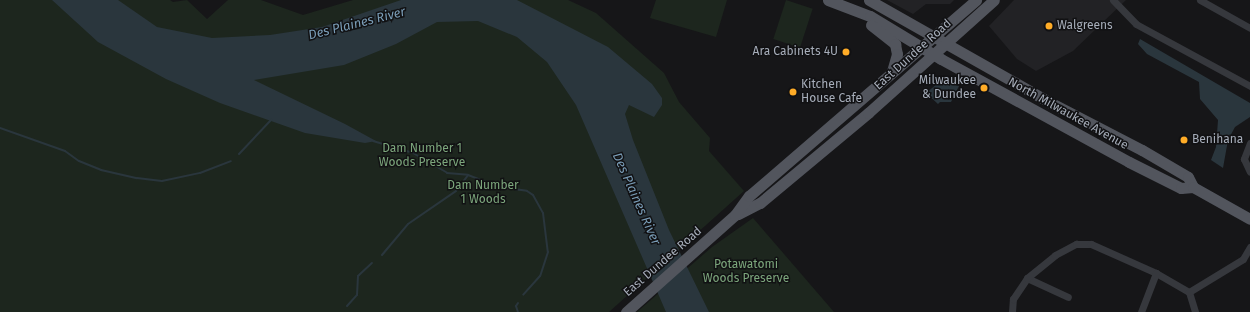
<!DOCTYPE html>
<html>
<head>
<meta charset="utf-8">
<style>
	body { margin:0 }
	#map { position:relative; width:1250px; height:312px; overflow:hidden; background:#161618; font-family:"Fira Sans",sans-serif }
	div>[style] { position:absolute }
	.built>* { inset:0; background:#222225 }
	.green>* { inset:0; background:#1d261e; transform-origin:0 0 }
	.water>* { inset:0; background:#2a363d }
	.stream>* { height:2px; margin:-1px; padding:0 1px; transform-origin:1px; border-radius:1px; background:#2a363d }
	.minor>* { height:7px; margin:-3.5px; padding:0 3.5px; transform-origin:3.5px; border-radius:3.5px; background:#36383d }
	.primary>* { height:11px; margin:-5.5px; padding:0 5.5px; transform-origin:5.5px; border-radius:5.5px; background:#52555d }
	.dots>* { width:11px; height:11px; translate:-50% -50%; box-sizing:border-box; border:2px solid #111113; border-radius:50% }
	span { translate:-50% -50%; white-space:nowrap; text-align:center; line-height:1.15; -webkit-text-stroke:3px #111113; paint-order:stroke }
	.poi-label { font-size:12px; color:#a6adb9 }
	.left { translate:0 -50%; text-align:left }
	.right { translate:-100% -50%; text-align:right }
	.street-label { font-size:12px; color:#a6adb9 }
	.park-label { font-size:12px; color:#7ca67c }
	.water-label { font-size:13px; color:#7a9db7; font-style:italic }
</style>
</head>
<body>
<div id="map">
	<div class="built">
		<div style="clip-path:polygon(887px 0,954px 0,950px 4px,926px 4px,913px 14px)"></div>
		<div style="clip-path:polygon(1014px 0,1126px 0,1073px 51px,1036px 71px,1017px 59px,989px 26px)"></div>
	</div>
	<div class="green">
		<div style="clip-path:polygon(0 0,170px 0,173px 2px,187px 0,207px 19px,228px 0,261px 0,303px 15px,353px 0,568px 0,596px 13px,664px 73px,679px 102px,710px 138px,709px 151px,744px 191px,609px 312px,0 312px)"></div>
		<div style="clip-path:polygon(656px 0,727px 0,716px 37px,650px 18px)"></div>
		<div style="left:786px;top:0;width:28px;height:41px;rotate:18deg"></div>
		<div style="clip-path:polygon(753px 218px,834px 312px,637px 312px,712px 247px)"></div>
	</div>
	<div class="water">
		<div style="clip-path:polygon(52px 0,118px 0,157px 27px,212px 38px,270px 35px,322px 27px,401px 0,517px 0,608px 47px,652px 84px,662px 98px,662px 105px,654px 117px,629px 105px,625px 114px,633px 140px,669px 230px,709px 312px,666px 312px,576px 105px,547px 62px,517px 37px,478px 21px,437px 22px,396px 44px,344px 65px,254px 80px,345px 124px,376px 141px,365px 143px,305px 133px,220px 103px,166px 79px,98px 42px)"></div>
		<div style="clip-path:polygon(1140px 39px,1250px 103px,1250px 117px,1235px 127px,1228px 140px,1223px 168px,1211px 160px,1216px 147px,1218px 120px,1200px 99px,1199px 82px,1147px 54px,1138px 44px)"></div>
		<div style="clip-path:polygon(948px 82px,959px 86px,951px 102px,940px 102px,938px 104px,926px 93px,937px 84px)"></div>
	</div>
	<div class="stream">
		<div style="left:0;top:128px;width:69px;rotate:19.5deg"></div>
		<div style="left:65px;top:151px;width:17px;rotate:36deg"></div>
		<div style="left:79px;top:161px;width:24px;rotate:22deg"></div>
		<div style="left:101px;top:170px;width:37px;rotate:13deg"></div>
		<div style="left:137px;top:178px;width:25px;rotate:7deg"></div>
		<div style="left:162px;top:181px;width:39px;rotate:-12deg"></div>
		<div style="left:200px;top:173px;width:33px;rotate:-21deg"></div>
		<div style="left:373px;top:141px;width:42px;rotate:16.7deg"></div>
		<div style="left:413px;top:153px;width:39px;rotate:30deg"></div>
		<div style="left:447px;top:173px;width:21px;rotate:5deg"></div>
		<div style="left:468px;top:175px;width:34px;rotate:21deg"></div>
		<div style="left:500px;top:187px;width:27px;rotate:8deg"></div>
		<div style="left:527px;top:191px;width:7px;rotate:34deg"></div>
		<div style="left:533px;top:195px;width:21px;rotate:61deg"></div>
		<div style="left:543px;top:213px;width:39px;rotate:83deg"></div>
		<div style="left:548px;top:252px;width:25px;rotate:108deg"></div>
		<div style="left:540px;top:276px;width:25px;rotate:132deg"></div>
		<div style="left:239px;top:154px;width:47px;rotate:-46.7deg"></div>
		<div style="left:382px;top:255px;width:40px;rotate:-50deg"></div>
		<div style="left:408px;top:224px;width:58px;rotate:-34.5deg"></div>
		<div style="left:456px;top:191px;width:20px;rotate:-53deg"></div>
		<div style="left:518px;top:303px;width:4px;rotate:124deg"></div>
		<div style="left:516px;top:306px;width:6px;rotate:72deg"></div>
		<div style="left:347px;top:306px;width:15px;rotate:-48deg"></div>
		<div style="left:357px;top:295px;width:19px;rotate:-87deg"></div>
		<div style="left:358px;top:276px;width:19px;rotate:-43deg"></div>
	</div>
	<div class="minor">
		<div style="left:1113px;top:0;width:33px;rotate:46deg"></div>
		<div style="left:1136px;top:24px;width:130px;rotate:28.5deg"></div>
		<div style="left:1200px;top:0;width:57px;rotate:29.2deg"></div>
		<div style="left:1250px;top:143px;width:17px;rotate:111deg"></div>
		<div style="left:1244px;top:159px;width:14px;rotate:65deg"></div>
		<div style="left:1027px;top:278px;width:45px;rotate:24.9deg"></div>
		<div style="left:1189px;top:292px;width:21px;rotate:73deg"></div>
		<div style="left:1012px;top:312px;width:13px;rotate:-86deg"></div>
		<div style="left:1013px;top:299px;width:25px;rotate:-56deg"></div>
		<div style="left:1027px;top:278px;width:36px;rotate:-39deg"></div>
		<div style="left:1055px;top:255px;width:24px;rotate:-28deg"></div>
		<div style="left:1076px;top:244px;width:15px"></div>
		<div style="left:1091px;top:244px;width:71px;rotate:24deg"></div>
		<div style="left:1156px;top:273px;width:38px;rotate:30deg"></div>
		<div style="left:1189px;top:292px;width:63px;rotate:-31.4deg"></div>
		<div style="left:1243px;top:259px;width:14px;rotate:-60deg"></div>
		<div style="left:1141px;top:312px;width:42px;rotate:-69deg"></div>
	</div>
	<div class="primary">
		<div style="left:828px;top:0;width:45px;rotate:20.9deg"></div>
		<div style="left:870px;top:16px;width:83px;rotate:31.2deg"></div>
		<div style="left:941px;top:59px;width:214px;rotate:28.7deg"></div>
		<div style="left:1129px;top:162px;width:58px;rotate:26.6deg"></div>
		<div style="left:1181px;top:188px;width:12px;rotate:-5deg"></div>
		<div style="left:869px;top:0;width:209px;rotate:29.5deg"></div>
		<div style="left:1051px;top:103px;width:102px;rotate:27.3deg"></div>
		<div style="left:1142px;top:150px;width:53px;rotate:30.4deg"></div>
		<div style="left:1188px;top:177px;width:11px;rotate:63deg"></div>
		<div style="left:1193px;top:187px;width:65px;rotate:29.3deg"></div>
		<div style="left:871px;top:25px;width:31px;rotate:38deg"></div>
		<div style="left:895px;top:44px;width:10px;rotate:79deg"></div>
		<div style="left:897px;top:54px;width:18px;rotate:106deg"></div>
		<div style="left:738px;top:214px;width:25px;rotate:-27deg"></div>
		<div style="left:760px;top:203px;width:141px;rotate:-39.8deg"></div>
		<div style="left:868px;top:113px;width:169px;rotate:-41.9deg"></div>
		<div style="left:626px;top:312px;width:146px;rotate:-41.7deg"></div>
		<div style="left:735px;top:215px;width:24px;rotate:-54deg"></div>
		<div style="left:749px;top:196px;width:300px;rotate:-40.8deg"></div>
	</div>
	<div class="dots">
		<div style="left:1049px;top:26px;background:#ffac27"></div>
		<div style="left:846px;top:52px;background:#ffac27"></div>
		<div style="left:984px;top:88px;background:#ffac27"></div>
		<div style="left:793px;top:92px;background:#ffac27"></div>
		<div style="left:1184px;top:140px;background:#ffac27"></div>
	</div>
	<div class="poi-label">
		<span class="left" style="left:1057px;top:26px">Walgreens</span>
		<span class="right" style="left:838px;top:52px">Ara Cabinets 4U</span>
		<span class="right" style="left:976px;top:88px">Milwaukee<br>&amp; Dundee</span>
		<span class="left" style="left:801px;top:92px">Kitchen<br>House Cafe</span>
		<span class="left" style="left:1192px;top:140px">Benihana</span>
	</div>
	<div class="street-label">
		<span style="left:913px;top:55px;rotate:-42deg">East Dundee Road</span>
		<span style="left:1068px;top:114px;rotate:29deg">North Milwaukee Avenue</span>
		<span style="left:663px;top:262px;rotate:-41deg">East Dundee Road</span>
	</div>
	<div class="park-label">
		<span style="left:422px;top:156px">Dam Number 1<br>Woods Preserve</span>
		<span style="left:483px;top:193px">Dam Number<br>1 Woods</span>
		<span style="left:746px;top:272px">Potawatomi<br>Woods Preserve</span>
	</div>
	<div class="water-label">
		<span style="left:357px;top:24px;rotate:-14deg">Des Plaines River</span>
		<span style="left:636px;top:199px;rotate:66deg">Des Plaines River</span>
	</div>
</div>
</body>
</html>
